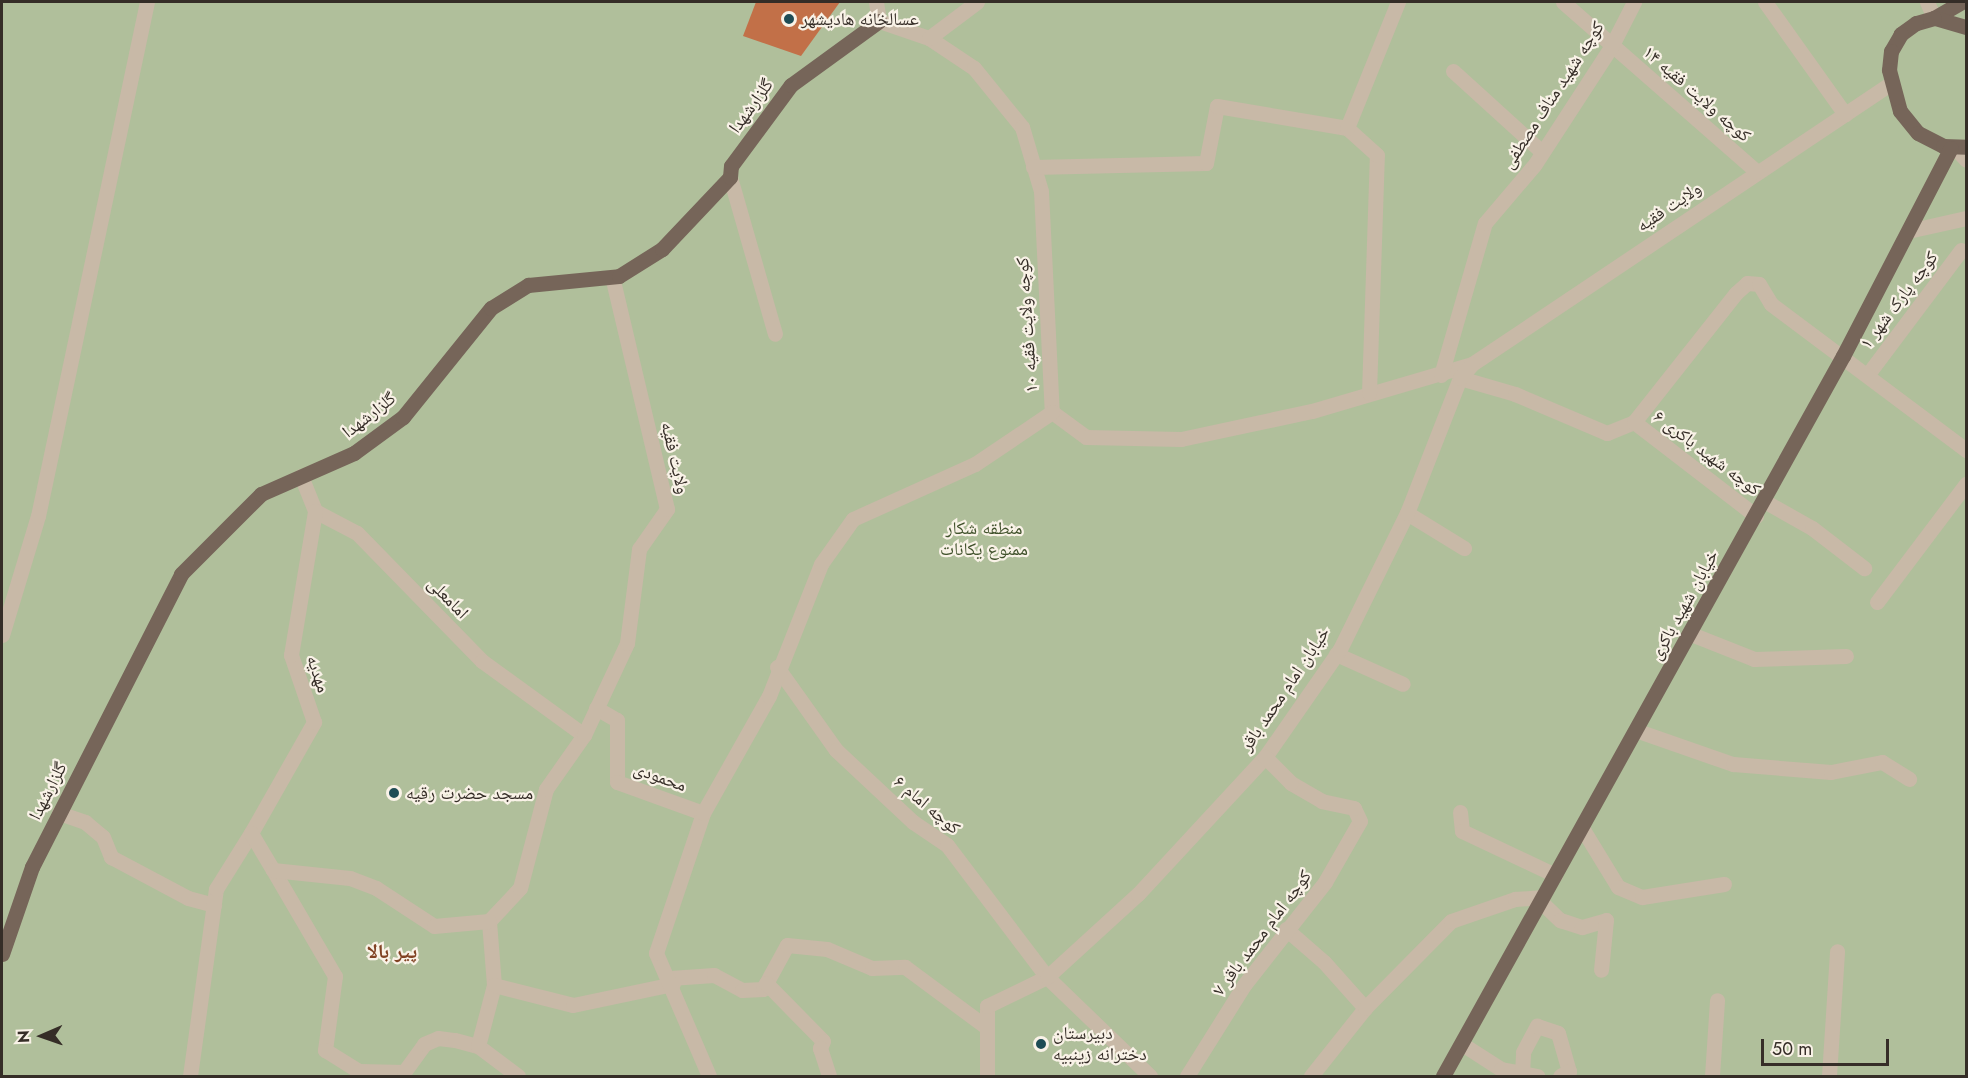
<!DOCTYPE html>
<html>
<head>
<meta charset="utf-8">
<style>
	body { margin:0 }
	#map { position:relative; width:1968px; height:1078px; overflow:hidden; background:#f1e8db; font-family:Jost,"Noto Naskh Arabic",sans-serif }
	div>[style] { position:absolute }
	.green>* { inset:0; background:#b0bf9b; transform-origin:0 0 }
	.building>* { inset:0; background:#c27048 }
	.minor>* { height:15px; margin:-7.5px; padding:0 7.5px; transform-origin:7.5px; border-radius:7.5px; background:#c8b9a7 }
	.major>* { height:15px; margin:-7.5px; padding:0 7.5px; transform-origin:7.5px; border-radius:7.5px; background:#766559 }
	.dots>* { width:16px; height:16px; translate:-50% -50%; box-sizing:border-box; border:3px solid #f9f2e7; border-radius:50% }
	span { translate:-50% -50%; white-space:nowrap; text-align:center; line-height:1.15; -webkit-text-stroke:4.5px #f9f2e7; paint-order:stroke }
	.poi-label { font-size:18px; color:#352d27 }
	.left { translate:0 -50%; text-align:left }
	.street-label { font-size:18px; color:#352d27 }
	.park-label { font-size:18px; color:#41522c }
	.neighbourhood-label { font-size:20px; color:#814223; font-weight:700 }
	.frame { position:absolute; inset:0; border:3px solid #352d27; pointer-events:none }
	.north { position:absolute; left:12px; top:1006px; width:60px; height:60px; -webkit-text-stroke:4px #f9f2e7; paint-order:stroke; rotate:268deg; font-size:16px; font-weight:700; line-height:24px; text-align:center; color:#352d27 }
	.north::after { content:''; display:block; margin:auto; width:21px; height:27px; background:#352d27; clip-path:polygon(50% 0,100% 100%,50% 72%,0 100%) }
	.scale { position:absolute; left:1761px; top:1039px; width:128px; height:27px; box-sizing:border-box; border:3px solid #352d27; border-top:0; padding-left:8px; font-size:18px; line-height:21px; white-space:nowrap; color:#352d27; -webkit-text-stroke:4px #f9f2e7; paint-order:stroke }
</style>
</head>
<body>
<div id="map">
	<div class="green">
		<div style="left:2px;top:2px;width:1964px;height:1074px"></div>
	</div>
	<div class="building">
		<div style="clip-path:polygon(756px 2px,840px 2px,801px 56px,743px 36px)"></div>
	</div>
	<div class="minor">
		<div style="left:876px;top:2px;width:19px;rotate:81deg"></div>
		<div style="left:879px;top:21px;width:53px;rotate:18.8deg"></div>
		<div style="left:929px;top:38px;width:54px;rotate:33.7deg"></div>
		<div style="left:974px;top:68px;width:76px;rotate:50.9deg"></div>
		<div style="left:1022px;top:127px;width:67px;rotate:73.5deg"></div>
		<div style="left:1041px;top:191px;width:221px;rotate:87.2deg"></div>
		<div style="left:1052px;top:412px;width:42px;rotate:36.3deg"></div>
		<div style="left:1086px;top:437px;width:95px;rotate:1.2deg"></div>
		<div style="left:1181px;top:439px;width:134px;rotate:-12.1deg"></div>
		<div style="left:1312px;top:411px;width:167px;rotate:-16.4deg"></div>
		<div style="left:1472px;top:364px;width:503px;rotate:-33.82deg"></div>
		<div style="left:1563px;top:2px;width:257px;rotate:41.2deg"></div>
		<div style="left:1765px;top:2px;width:138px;rotate:54.5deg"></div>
		<div style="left:1927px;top:2px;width:17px;rotate:66deg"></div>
		<div style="left:929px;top:38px;width:60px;rotate:-36.9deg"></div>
		<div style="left:1453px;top:71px;width:120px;rotate:42.3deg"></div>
		<div style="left:1955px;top:148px;width:16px;rotate:47deg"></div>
		<div style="left:1033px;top:167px;width:173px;rotate:-1.3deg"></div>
		<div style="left:1206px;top:163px;width:58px;rotate:-79.1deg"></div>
		<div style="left:1217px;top:106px;width:132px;rotate:9.6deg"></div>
		<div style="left:730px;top:177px;width:163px;rotate:74deg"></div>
		<div style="left:1908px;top:231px;width:59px;rotate:-12.6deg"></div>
		<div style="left:1868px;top:374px;width:155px;rotate:-53.1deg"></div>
		<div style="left:1441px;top:375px;width:158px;rotate:-73.9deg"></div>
		<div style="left:1485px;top:223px;width:77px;rotate:-49.7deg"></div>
		<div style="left:1535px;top:164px;width:140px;rotate:-57deg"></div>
		<div style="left:1611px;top:47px;width:51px;rotate:-62.9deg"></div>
		<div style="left:1460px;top:378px;width:57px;rotate:16.2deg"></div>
		<div style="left:1515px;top:394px;width:100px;rotate:23deg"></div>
		<div style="left:1607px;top:433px;width:29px;rotate:-22deg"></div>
		<div style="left:1634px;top:422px;width:164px;rotate:-51.7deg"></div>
		<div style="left:1736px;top:293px;width:15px;rotate:-42deg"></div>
		<div style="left:1747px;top:283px;width:12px;rotate:5deg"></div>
		<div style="left:1759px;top:284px;width:23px;rotate:59deg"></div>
		<div style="left:1771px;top:304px;width:244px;rotate:36.8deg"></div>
		<div style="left:1369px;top:393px;width:238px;rotate:-88.1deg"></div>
		<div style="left:1377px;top:155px;width:40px;rotate:-138deg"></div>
		<div style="left:1347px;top:128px;width:136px;rotate:-68deg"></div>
		<div style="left:1634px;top:422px;width:154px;rotate:37.6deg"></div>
		<div style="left:301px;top:476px;width:38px;rotate:68deg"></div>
		<div style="left:315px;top:511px;width:47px;rotate:27.6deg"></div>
		<div style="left:357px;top:533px;width:179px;rotate:45.7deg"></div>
		<div style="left:482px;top:661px;width:126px;rotate:36deg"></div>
		<div style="left:1764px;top:501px;width:55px;rotate:29.4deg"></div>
		<div style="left:1812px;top:528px;width:66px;rotate:37.6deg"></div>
		<div style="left:1407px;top:513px;width:67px;rotate:31.6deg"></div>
		<div style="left:1877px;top:602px;width:148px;rotate:-53deg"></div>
		<div style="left:1691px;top:634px;width:68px;rotate:21.6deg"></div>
		<div style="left:1754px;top:659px;width:92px;rotate:-1.9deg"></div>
		<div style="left:2px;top:635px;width:124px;rotate:-73.2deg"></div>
		<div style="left:38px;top:516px;width:525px;rotate:-78.03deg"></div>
		<div style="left:1336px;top:654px;width:73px;rotate:24.1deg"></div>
		<div style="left:777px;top:667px;width:102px;rotate:54.6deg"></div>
		<div style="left:836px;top:750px;width:105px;rotate:43.1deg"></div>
		<div style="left:913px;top:822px;width:41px;rotate:34.1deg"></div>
		<div style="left:947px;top:845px;width:166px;rotate:52.9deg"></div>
		<div style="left:1047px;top:977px;width:143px;rotate:43.9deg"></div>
		<div style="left:596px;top:708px;width:24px;rotate:30deg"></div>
		<div style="left:617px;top:720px;width:62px;rotate:90deg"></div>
		<div style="left:617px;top:782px;width:91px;rotate:19.8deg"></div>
		<div style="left:1638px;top:731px;width:101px;rotate:19.2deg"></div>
		<div style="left:1733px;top:764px;width:98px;rotate:4.7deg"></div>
		<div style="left:1831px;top:772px;width:52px;rotate:-11.1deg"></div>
		<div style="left:1882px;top:762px;width:32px;rotate:32deg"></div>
		<div style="left:1460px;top:812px;width:19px;rotate:84deg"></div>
		<div style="left:1462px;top:831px;width:103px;rotate:25.3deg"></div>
		<div style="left:59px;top:813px;width:28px;rotate:19deg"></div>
		<div style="left:85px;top:822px;width:23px;rotate:40deg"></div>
		<div style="left:103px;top:837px;width:22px;rotate:68deg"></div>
		<div style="left:111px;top:857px;width:87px;rotate:28deg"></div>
		<div style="left:188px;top:898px;width:27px;rotate:15deg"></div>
		<div style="left:1582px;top:828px;width:69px;rotate:58.6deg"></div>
		<div style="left:1618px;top:887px;width:26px;rotate:23deg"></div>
		<div style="left:1642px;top:897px;width:83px;rotate:-9deg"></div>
		<div style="left:251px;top:833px;width:128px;rotate:-60.4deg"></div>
		<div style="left:314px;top:722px;width:71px;rotate:-108.9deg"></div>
		<div style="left:291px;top:655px;width:146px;rotate:-80.5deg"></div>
		<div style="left:273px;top:870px;width:123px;rotate:59.7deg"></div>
		<div style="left:335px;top:976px;width:75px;rotate:97.7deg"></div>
		<div style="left:325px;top:1050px;width:40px;rotate:32deg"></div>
		<div style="left:359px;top:1071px;width:45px;rotate:1.3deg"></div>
		<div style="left:404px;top:1072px;width:34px;rotate:-54deg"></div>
		<div style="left:424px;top:1044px;width:15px;rotate:-23deg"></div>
		<div style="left:438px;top:1038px;width:17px;rotate:7deg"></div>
		<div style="left:455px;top:1040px;width:24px;rotate:15deg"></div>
		<div style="left:478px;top:1046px;width:50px;rotate:36.9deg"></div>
		<div style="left:1540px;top:901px;width:28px;rotate:44deg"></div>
		<div style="left:1560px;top:920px;width:23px;rotate:18deg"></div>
		<div style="left:1582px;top:927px;width:25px;rotate:-16deg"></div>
		<div style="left:1606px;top:920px;width:50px;rotate:95.7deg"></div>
		<div style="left:1286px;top:929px;width:50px;rotate:41deg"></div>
		<div style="left:1324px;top:962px;width:62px;rotate:48.3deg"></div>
		<div style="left:670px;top:978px;width:44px;rotate:-3.9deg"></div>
		<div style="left:714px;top:975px;width:32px;rotate:28deg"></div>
		<div style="left:742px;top:990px;width:21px;rotate:-3deg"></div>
		<div style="left:763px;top:989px;width:50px;rotate:-61.4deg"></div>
		<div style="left:787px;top:945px;width:40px;rotate:5.7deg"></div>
		<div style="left:827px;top:949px;width:49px;rotate:22.9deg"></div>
		<div style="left:872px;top:968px;width:33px;rotate:-2deg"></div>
		<div style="left:905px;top:967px;width:101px;rotate:36.5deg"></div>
		<div style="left:766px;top:983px;width:81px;rotate:45.5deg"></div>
		<div style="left:823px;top:1041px;width:8px;rotate:113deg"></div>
		<div style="left:820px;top:1048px;width:29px;rotate:72deg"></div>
		<div style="left:494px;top:985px;width:64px;rotate:-94.5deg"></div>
		<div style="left:489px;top:921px;width:45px;rotate:-46.8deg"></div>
		<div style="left:520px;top:888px;width:102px;rotate:-75.3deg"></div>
		<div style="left:546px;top:789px;width:66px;rotate:-54.9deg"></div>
		<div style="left:584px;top:735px;width:102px;rotate:-64.9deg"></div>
		<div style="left:627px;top:643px;width:95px;rotate:-82.7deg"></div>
		<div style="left:639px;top:549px;width:49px;rotate:-55deg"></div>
		<div style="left:667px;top:509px;width:238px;rotate:-103.3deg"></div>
		<div style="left:1462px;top:1044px;width:46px;rotate:32.7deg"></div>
		<div style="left:1501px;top:1069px;width:37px;rotate:11deg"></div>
		<div style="left:478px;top:1046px;width:63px;rotate:-75.3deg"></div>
		<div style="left:494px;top:985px;width:81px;rotate:14.2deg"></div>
		<div style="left:573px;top:1005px;width:102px;rotate:-11.9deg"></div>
		<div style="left:1522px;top:1074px;width:22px;rotate:-87deg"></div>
		<div style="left:1523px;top:1052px;width:30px;rotate:-62deg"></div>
		<div style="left:1537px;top:1026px;width:22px;rotate:18deg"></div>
		<div style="left:1558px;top:1033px;width:40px;rotate:74deg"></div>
		<div style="left:1569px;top:1071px;width:10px;rotate:151deg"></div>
		<div style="left:190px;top:1076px;width:189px;rotate:-82.1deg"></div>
		<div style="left:216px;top:889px;width:66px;rotate:-58deg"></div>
		<div style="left:251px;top:833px;width:43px;rotate:59.3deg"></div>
		<div style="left:273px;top:870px;width:77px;rotate:5.9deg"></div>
		<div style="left:350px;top:878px;width:28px;rotate:21deg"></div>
		<div style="left:376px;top:888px;width:69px;rotate:33.2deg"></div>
		<div style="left:434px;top:926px;width:55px;rotate:-5.2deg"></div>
		<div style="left:709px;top:1076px;width:134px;rotate:-113.3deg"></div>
		<div style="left:656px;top:953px;width:148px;rotate:-71.4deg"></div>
		<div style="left:703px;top:813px;width:134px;rotate:-60.6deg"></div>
		<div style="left:769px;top:696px;width:142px;rotate:-68.5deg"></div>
		<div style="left:821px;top:564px;width:55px;rotate:-54.6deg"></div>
		<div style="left:853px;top:519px;width:134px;rotate:-24.3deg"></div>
		<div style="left:975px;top:464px;width:93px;rotate:-34deg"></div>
		<div style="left:987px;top:1076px;width:70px;rotate:-90deg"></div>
		<div style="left:987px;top:1006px;width:67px;rotate:-25.8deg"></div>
		<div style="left:1047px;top:977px;width:123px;rotate:-42.4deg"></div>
		<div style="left:1138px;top:894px;width:187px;rotate:-47.2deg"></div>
		<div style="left:1265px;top:757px;width:131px;rotate:-55.2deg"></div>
		<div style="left:1340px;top:649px;width:152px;rotate:-63.8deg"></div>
		<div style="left:1407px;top:513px;width:145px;rotate:-68.6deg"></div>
		<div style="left:1460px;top:378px;width:18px;rotate:-49deg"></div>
		<div style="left:1187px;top:1076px;width:107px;rotate:-57.9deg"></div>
		<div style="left:1244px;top:985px;width:131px;rotate:-51.8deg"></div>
		<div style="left:1325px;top:882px;width:70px;rotate:-60.2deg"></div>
		<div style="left:1360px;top:821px;width:14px;rotate:-115deg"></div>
		<div style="left:1354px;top:808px;width:33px;rotate:-168deg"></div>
		<div style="left:1322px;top:801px;width:36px;rotate:-150deg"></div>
		<div style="left:1291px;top:783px;width:37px;rotate:-135deg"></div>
		<div style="left:1311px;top:1076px;width:87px;rotate:-51.5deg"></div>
		<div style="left:1365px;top:1008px;width:122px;rotate:-45.3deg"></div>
		<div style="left:1451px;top:921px;width:68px;rotate:-19deg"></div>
		<div style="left:1515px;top:899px;width:28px;rotate:-4deg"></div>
		<div style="left:1712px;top:1076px;width:76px;rotate:-86.2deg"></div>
		<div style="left:1829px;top:1076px;width:125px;rotate:-86.3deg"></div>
	</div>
	<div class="major">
		<div style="left:1934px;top:18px;width:32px;rotate:-30deg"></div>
		<div style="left:1966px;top:27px;width:33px;rotate:-164deg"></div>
		<div style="left:1934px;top:18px;width:19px;rotate:164deg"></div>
		<div style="left:1916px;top:23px;width:19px;rotate:144deg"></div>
		<div style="left:1901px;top:34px;width:20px;rotate:120deg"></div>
		<div style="left:1891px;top:51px;width:19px;rotate:96deg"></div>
		<div style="left:1889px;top:70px;width:42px;rotate:75deg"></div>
		<div style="left:1900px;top:111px;width:28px;rotate:51deg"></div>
		<div style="left:1918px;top:133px;width:28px;rotate:27deg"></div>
		<div style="left:1943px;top:146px;width:23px;rotate:2deg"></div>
		<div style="left:2px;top:954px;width:92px;rotate:-71deg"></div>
		<div style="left:32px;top:867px;width:329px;rotate:-63deg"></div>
		<div style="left:181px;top:574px;width:113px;rotate:-45deg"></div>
		<div style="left:261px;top:494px;width:102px;rotate:-23.8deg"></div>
		<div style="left:354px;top:453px;width:61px;rotate:-36.3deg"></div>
		<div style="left:403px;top:417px;width:140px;rotate:-51.1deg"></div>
		<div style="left:491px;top:308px;width:44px;rotate:-31.9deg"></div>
		<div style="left:528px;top:285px;width:91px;rotate:-5.6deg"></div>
		<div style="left:619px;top:276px;width:51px;rotate:-32.1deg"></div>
		<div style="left:662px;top:249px;width:99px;rotate:-46.6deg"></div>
		<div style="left:730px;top:177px;width:11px;rotate:-85deg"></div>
		<div style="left:731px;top:166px;width:101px;rotate:-53.5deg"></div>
		<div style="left:791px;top:85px;width:109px;rotate:-36deg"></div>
		<div style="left:1443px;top:1076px;width:824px;rotate:-60.95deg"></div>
		<div style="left:1843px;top:356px;width:234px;rotate:-62.6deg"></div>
	</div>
	<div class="dots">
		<div style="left:789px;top:19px;background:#1e4c55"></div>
		<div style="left:394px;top:793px;background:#1e4c55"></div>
		<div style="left:1041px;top:1044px;background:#1e4c55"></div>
	</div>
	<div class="poi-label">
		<span class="left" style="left:801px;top:19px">عسالخانه هادیشهر</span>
		<span class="left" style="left:406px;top:793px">مسجد حضرت رقیه</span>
		<span class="left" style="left:1053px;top:1044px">دبیرستان<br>دخترانه زینبیه</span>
	</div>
	<div class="street-label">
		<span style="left:1697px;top:94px;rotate:41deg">کوچه ولایت فقیه ۱۴</span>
		<span style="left:1553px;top:95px;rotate:-57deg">کوچه شهید مناف مصطفی</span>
		<span style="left:751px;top:106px;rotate:-54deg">گلزارشهدا</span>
		<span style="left:1669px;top:207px;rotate:-34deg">ولایت فقیه</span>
		<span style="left:1899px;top:300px;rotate:-53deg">کوچه پارک شهر ۱</span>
		<span style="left:1027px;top:325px;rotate:-94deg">کوچه ولایت فقیه ۱۰</span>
		<span style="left:369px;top:415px;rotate:-38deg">گلزارشهدا</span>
		<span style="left:1707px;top:453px;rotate:37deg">کوچه شهید باکری ۶</span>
		<span style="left:675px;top:458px;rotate:77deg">ولایت فقیه</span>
		<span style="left:448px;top:598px;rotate:46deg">امامعلی</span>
		<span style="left:1684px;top:605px;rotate:-61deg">خیابان شهید باکری</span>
		<span style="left:318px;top:674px;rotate:72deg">مهدیه</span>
		<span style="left:1285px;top:689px;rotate:-56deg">خیابان امام محمد باقر</span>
		<span style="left:660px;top:777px;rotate:20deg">محمودی</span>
		<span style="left:48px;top:791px;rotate:-63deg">گلزارشهدا</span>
		<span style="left:927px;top:805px;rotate:40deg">کوچه امام ۶</span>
		<span style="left:1262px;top:933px;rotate:-53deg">کوچه امام محمد باقر ۷</span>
	</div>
	<div class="park-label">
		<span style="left:984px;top:539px">منطقه شکار<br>ممنوع یکانات</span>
	</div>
	<div class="neighbourhood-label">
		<span style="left:392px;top:951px">پیر بالا</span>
	</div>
	<div class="frame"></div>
	<div class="north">N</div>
	<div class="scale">50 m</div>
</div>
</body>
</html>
